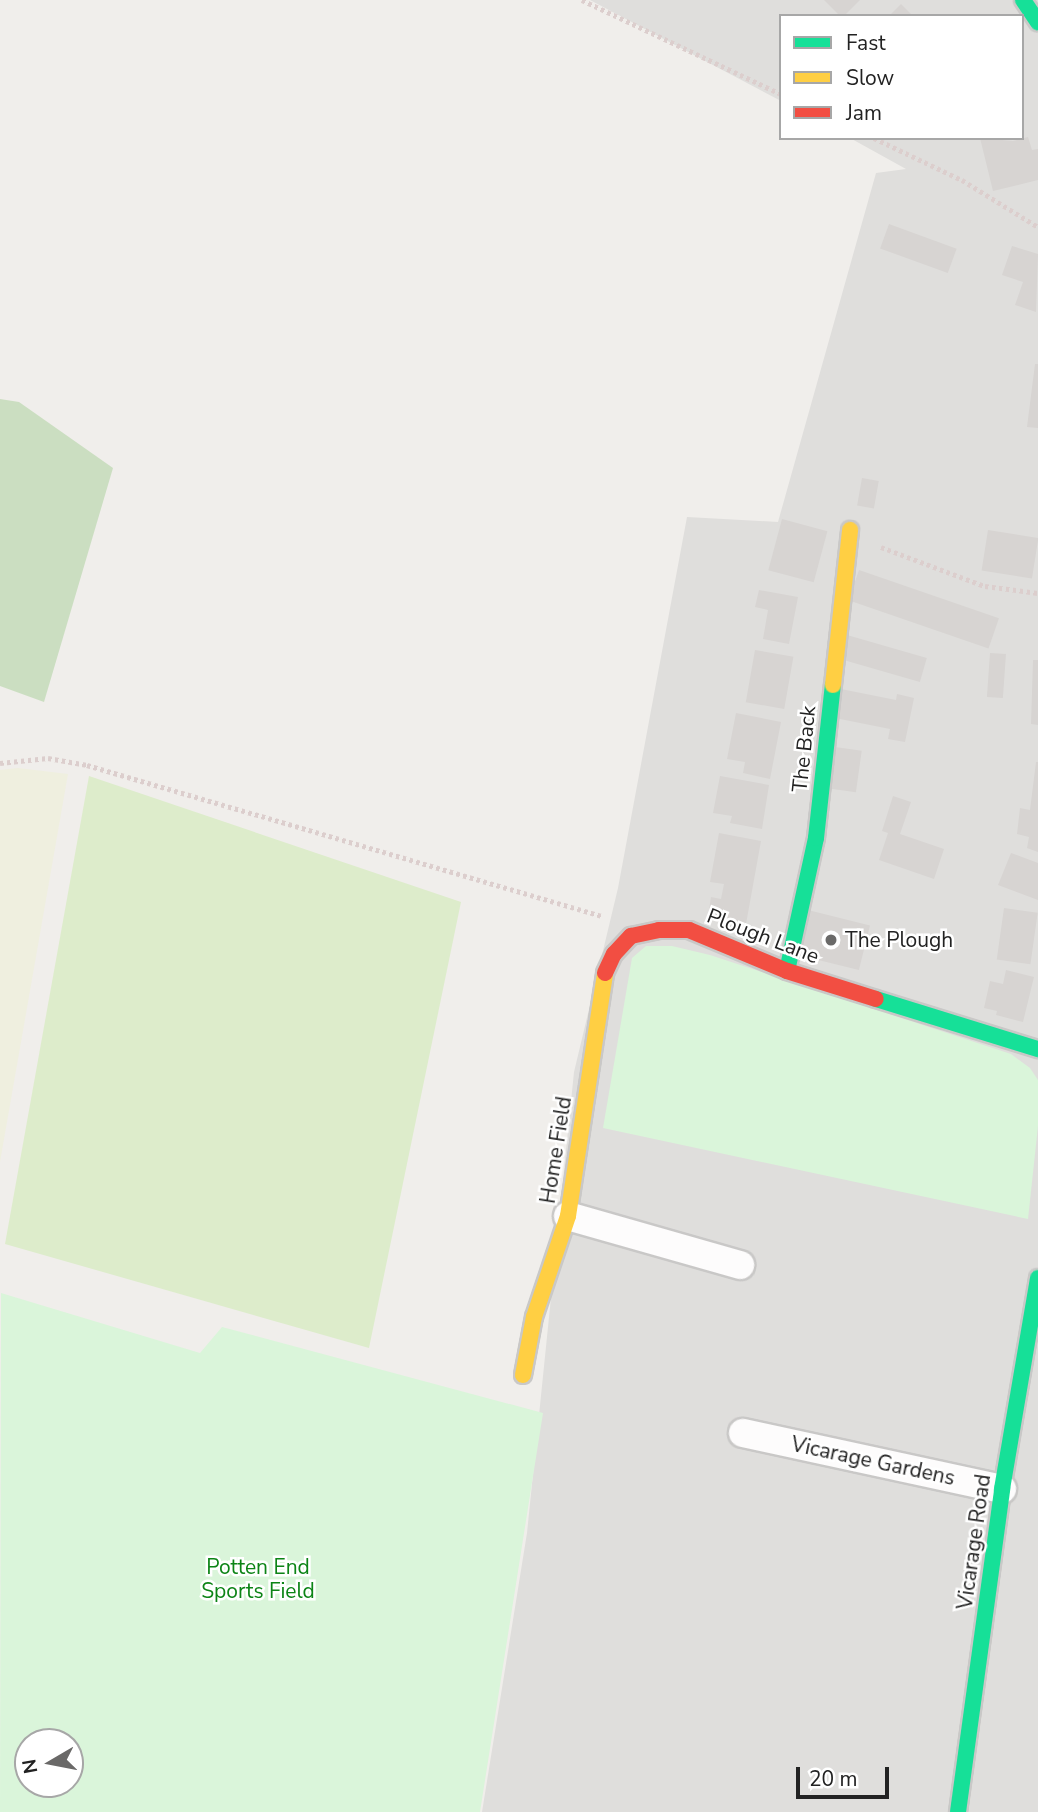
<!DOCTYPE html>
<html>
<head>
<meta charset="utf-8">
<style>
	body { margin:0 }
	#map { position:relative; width:1038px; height:1812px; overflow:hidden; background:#f0eeeb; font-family:"Nunito Sans",sans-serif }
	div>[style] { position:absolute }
	.residential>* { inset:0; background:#dfdedc }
	.farmland>* { inset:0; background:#efefdf }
	.grass>* { inset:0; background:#ddeccb }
	.forest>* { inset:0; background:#cbdec1 }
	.park>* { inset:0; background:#daf5da }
	.building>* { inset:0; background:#d7d4d2; transform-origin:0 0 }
	.path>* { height:4.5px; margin-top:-2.25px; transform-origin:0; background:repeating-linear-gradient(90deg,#dccecd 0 3.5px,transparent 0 7px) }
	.roads { filter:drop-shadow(2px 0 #c9c8c7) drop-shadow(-2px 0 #c9c8c7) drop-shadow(0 2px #c9c8c7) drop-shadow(0 -2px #c9c8c7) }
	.street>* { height:28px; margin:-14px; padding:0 14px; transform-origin:14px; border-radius:14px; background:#fdfcfc }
	.fast>* { height:16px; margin:-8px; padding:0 8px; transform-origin:8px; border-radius:8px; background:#16e098 }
	.slow>* { height:16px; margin:-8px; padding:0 8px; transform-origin:8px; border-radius:8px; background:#ffcf43 }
	.jam>* { height:16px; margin:-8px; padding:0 8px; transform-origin:8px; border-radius:8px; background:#f24e42 }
	.dots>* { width:19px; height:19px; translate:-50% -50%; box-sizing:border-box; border:4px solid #fff; border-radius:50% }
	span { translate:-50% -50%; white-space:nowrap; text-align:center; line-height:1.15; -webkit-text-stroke:5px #fff; paint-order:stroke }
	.street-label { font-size:21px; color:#222 }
	.poi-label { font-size:21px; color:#222 }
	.left { translate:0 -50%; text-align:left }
	.park-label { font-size:21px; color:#0c8416 }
	.legend { position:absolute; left:779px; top:14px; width:245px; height:126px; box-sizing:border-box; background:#fff; border:2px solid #a7a7a7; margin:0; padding:9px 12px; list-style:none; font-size:21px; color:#222 }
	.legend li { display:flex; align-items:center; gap:14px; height:35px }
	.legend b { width:35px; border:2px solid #a7a7a7 }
	.north { position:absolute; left:14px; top:1728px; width:70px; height:70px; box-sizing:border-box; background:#fff; border:2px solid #a7a7a7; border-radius:50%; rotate:260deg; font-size:19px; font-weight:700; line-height:28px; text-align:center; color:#222 }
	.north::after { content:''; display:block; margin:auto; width:24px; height:32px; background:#6a6968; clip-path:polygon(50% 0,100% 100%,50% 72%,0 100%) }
	.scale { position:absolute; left:796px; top:1767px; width:93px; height:32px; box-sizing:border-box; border:4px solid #222; border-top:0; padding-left:9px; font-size:21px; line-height:24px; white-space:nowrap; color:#222; -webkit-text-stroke:5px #fff; paint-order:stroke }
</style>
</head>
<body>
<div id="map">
	<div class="residential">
		<div style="clip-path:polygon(590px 0,1038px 0,1038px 1812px,482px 1812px,527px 1533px,574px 1072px,618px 888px,687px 517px,778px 522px,876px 173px,906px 169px,850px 138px,1022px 138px,1022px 16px,781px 16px,781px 101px)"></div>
	</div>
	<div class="farmland">
		<div style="clip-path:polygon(18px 768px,68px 774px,0 1162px,0 770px)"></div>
	</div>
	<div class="grass">
		<div style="clip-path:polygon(89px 776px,461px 902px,369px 1348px,5px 1244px)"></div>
	</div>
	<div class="forest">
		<div style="clip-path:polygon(0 399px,19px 402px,113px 468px,44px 702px,0 686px)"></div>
	</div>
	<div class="park">
		<div style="clip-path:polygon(646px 946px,672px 946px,710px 955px,1011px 1054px,1030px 1068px,1038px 1080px,1038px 1126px,1028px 1219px,603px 1128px,632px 958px)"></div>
		<div style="clip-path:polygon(evenodd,1px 1293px,200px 1353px,222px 1327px,543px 1413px,480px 1812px,0 1812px,1px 1293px,28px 1742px,70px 1742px,70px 1784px,28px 1784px,28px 1742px)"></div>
	</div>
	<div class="building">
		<div style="clip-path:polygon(824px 0,860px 0,844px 16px,840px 16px)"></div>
		<div style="clip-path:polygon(901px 4px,913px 16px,889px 16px)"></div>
		<div style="clip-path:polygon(1028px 137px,1032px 150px,1038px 149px,1038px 180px,993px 191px,980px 138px,1013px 141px)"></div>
		<div style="left:889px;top:224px;width:72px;height:26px;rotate:20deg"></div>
		<div style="clip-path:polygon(1012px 246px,1038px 254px,1036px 312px,1015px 305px,1023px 282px,1002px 275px)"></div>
		<div style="clip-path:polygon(1035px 364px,1038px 364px,1038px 428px,1027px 427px)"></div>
		<div style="left:862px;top:478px;width:17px;height:28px;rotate:10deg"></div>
		<div style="left:782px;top:519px;width:47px;height:53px;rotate:15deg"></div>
		<div style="left:988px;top:530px;width:51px;height:41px;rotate:9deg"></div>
		<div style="left:859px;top:570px;width:148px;height:32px;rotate:19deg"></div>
		<div style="clip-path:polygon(759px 590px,798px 597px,789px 644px,763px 639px,768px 610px,755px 607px)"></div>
		<div style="left:847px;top:635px;width:83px;height:25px;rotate:16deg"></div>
		<div style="left:755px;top:650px;width:39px;height:53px;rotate:10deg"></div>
		<div style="left:990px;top:653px;width:16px;height:44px;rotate:4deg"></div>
		<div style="clip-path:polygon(1033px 660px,1038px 660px,1038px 725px,1031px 724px)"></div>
		<div style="clip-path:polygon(841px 689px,896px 700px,897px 694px,914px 698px,905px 742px,888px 739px,890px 729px,835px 718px)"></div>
		<div style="clip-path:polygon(736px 713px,781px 722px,770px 779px,743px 773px,745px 762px,727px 759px)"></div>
		<div style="left:835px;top:747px;width:27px;height:42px;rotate:8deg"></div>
		<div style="clip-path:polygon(1036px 762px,1038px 762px,1038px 852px,1027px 848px,1029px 837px,1017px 834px,1020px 808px,1030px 810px)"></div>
		<div style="clip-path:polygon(720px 776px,769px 785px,762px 829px,730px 823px,732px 816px,713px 813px)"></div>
		<div style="clip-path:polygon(893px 796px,911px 802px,900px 834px,944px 849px,934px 879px,879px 860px,888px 833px,882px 831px)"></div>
		<div style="clip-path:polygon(719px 833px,761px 841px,746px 924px,708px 917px,711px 897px,721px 899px,724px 884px,710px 882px)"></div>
		<div style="clip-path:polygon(1011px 853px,1038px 863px,1038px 900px,998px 885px)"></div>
		<div style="left:1004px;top:908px;width:34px;height:52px;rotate:8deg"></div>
		<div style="left:804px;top:909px;width:68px;height:46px;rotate:14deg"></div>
		<div style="clip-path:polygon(1006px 970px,1034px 977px,1023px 1022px,996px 1015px,997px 1011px,984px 1008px,990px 981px,1003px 984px)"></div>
	</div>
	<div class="path">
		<div style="left:582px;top:0;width:220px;rotate:25.3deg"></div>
		<div style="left:874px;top:138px;width:98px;rotate:25.5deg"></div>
		<div style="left:962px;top:180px;width:89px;rotate:31.7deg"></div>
		<div style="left:881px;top:547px;width:111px;rotate:20.6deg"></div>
		<div style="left:985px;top:586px;width:53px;rotate:7.5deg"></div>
		<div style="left:0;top:763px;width:48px;rotate:-5.9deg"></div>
		<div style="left:48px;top:758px;width:40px;rotate:10deg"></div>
		<div style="left:87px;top:765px;width:537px;rotate:16.34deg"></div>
	</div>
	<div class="roads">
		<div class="street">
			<div style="left:568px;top:1216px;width:179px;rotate:15.9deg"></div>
			<div style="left:743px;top:1433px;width:265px;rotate:12.2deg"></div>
		</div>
		<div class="fast">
			<div style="left:1023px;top:0;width:27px;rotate:56deg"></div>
			<div style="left:787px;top:971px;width:136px;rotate:-77.7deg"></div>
			<div style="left:816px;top:838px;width:154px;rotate:-83.7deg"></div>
			<div style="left:876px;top:999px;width:170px;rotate:17.2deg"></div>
			<div style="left:958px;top:1812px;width:326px;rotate:-82.2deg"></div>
			<div style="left:1002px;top:1489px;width:214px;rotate:-80.3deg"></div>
		</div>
		<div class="slow">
			<div style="left:833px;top:685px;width:156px;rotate:-83.7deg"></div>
			<div style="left:523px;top:1375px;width:59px;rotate:-79.3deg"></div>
			<div style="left:534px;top:1317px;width:107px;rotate:-71.4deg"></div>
			<div style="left:568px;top:1216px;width:246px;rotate:-81.3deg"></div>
		</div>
		<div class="jam">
			<div style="left:605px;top:973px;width:21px;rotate:-65deg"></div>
			<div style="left:614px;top:954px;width:25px;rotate:-47deg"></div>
			<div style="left:631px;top:936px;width:29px;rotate:-12deg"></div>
			<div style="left:659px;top:930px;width:30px"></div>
			<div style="left:689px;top:930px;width:106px;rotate:22.7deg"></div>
			<div style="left:787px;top:971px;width:93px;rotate:17.5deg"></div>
		</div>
	</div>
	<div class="dots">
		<div style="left:831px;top:940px;background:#6a6968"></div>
	</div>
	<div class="street-label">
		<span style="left:804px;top:749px;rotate:-84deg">The Back</span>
		<span style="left:763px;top:936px;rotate:21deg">Plough Lane</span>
		<span style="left:556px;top:1150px;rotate:-81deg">Home Field</span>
		<span style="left:873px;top:1461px;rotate:12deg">Vicarage Gardens</span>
		<span style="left:974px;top:1542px;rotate:-82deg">Vicarage Road</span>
	</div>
	<div class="poi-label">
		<span class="left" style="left:845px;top:940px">The Plough</span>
	</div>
	<div class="park-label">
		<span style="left:258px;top:1579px">Potten End<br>Sports Field</span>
	</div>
	<ul class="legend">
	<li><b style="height:9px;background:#16e098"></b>Fast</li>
	<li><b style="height:9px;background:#ffcf43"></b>Slow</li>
	<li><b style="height:9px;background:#f24e42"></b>Jam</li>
	</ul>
	<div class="north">N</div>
	<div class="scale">20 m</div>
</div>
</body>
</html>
